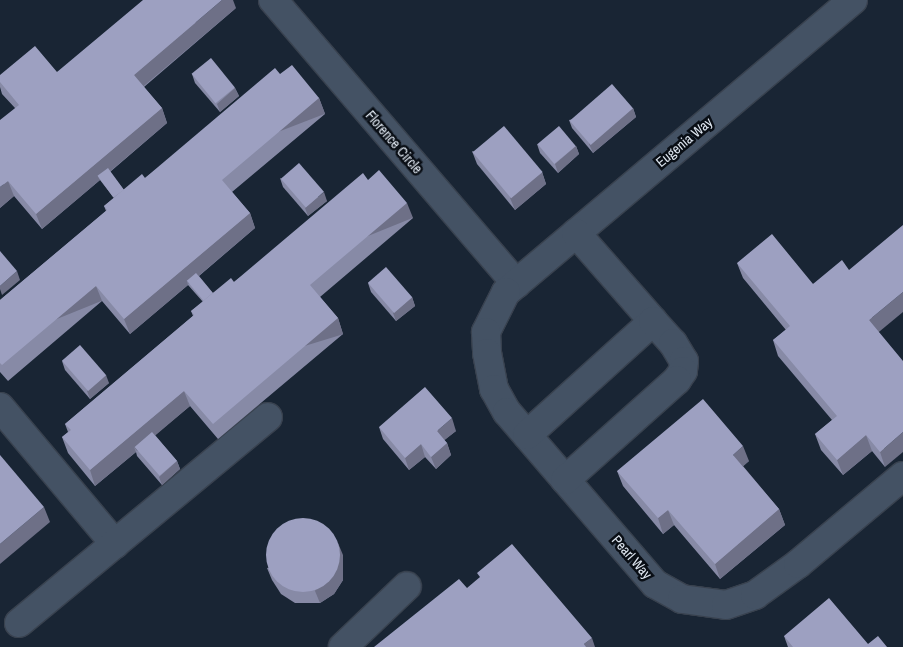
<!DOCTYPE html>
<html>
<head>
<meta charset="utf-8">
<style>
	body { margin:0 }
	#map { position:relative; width:903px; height:647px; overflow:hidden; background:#192534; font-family:"Archivo Narrow",sans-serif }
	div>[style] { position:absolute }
	.roads { filter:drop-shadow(1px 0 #39424f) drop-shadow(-1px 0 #39424f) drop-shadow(0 1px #39424f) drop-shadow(0 -1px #39424f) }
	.minor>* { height:28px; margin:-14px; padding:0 14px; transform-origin:14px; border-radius:14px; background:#445264 }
	.wall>* { inset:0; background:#878aa6 }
	.shaded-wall>* { inset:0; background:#6e7087; transform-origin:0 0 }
	.building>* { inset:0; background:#9da0c1; transform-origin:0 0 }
	.round { border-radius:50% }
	span { translate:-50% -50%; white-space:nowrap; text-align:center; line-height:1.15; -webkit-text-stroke:5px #090e15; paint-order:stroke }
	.street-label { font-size:14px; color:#dfe7f1 }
</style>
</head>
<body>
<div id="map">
	<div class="roads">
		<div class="minor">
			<div style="left:273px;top:0;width:374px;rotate:49.4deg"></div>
			<div style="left:853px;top:0;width:454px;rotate:139.9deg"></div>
			<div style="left:506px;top:292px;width:45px;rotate:116.6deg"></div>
			<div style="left:486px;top:332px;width:21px;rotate:87deg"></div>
			<div style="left:487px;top:353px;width:37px;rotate:79deg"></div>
			<div style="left:494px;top:389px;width:26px;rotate:61deg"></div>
			<div style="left:507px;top:412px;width:227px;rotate:49.3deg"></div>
			<div style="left:655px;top:584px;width:31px;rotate:29deg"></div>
			<div style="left:682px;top:599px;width:44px;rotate:7.8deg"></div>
			<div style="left:726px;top:605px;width:31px;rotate:-19deg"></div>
			<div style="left:755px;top:595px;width:53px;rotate:-35.8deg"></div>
			<div style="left:798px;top:564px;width:137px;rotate:-40deg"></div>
			<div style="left:576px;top:233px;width:117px;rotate:48.8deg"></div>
			<div style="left:0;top:407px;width:179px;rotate:50deg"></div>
			<div style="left:527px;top:435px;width:170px;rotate:-42.1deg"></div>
			<div style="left:653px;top:321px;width:30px;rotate:48deg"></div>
			<div style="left:673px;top:343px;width:21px;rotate:59deg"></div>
			<div style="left:684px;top:361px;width:10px;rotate:96deg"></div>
			<div style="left:683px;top:371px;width:11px;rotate:124deg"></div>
			<div style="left:677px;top:380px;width:150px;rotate:138.2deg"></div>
			<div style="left:19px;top:623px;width:323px;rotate:-39.6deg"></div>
			<div style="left:343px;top:647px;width:88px;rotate:-43.6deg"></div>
		</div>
	</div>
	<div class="wall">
		<div style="clip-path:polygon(236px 8px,144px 87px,162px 108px,167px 123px,110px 172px,124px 190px,145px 178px,280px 74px,319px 98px,325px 114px,232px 192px,250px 213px,255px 228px,199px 276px,213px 293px,234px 282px,368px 180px,413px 218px,320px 297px,338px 318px,343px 334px,218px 439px,190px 406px,155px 435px,177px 461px,180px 469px,162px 485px,137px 456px,136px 452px,95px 486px,68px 453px,62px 437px,68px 432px,65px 424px,193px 316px,191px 311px,203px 302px,188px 285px,130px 334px,102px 301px,8px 381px,0 372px,0 300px,106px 211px,104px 206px,114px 198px,100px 180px,42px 229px,14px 196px,0 208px,15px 108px,2px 94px,0 87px,0 75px,57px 72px)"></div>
		<div style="clip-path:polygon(192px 74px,235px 88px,239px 96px,220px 112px,195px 83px)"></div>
		<div style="clip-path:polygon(633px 108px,636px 117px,593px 153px,572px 128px,569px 120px)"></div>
		<div style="clip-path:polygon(537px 144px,576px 146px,579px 154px,558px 173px,540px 153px)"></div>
		<div style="clip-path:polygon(472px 151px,542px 172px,546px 184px,515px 210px,477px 164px)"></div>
		<div style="clip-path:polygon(280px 178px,327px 201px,308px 216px,283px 187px)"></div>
		<div style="clip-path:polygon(737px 263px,813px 284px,849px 270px,879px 332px,885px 467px,872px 451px,843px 475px,821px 450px,815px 434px,832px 420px,778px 356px,773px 340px,786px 330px,743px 278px)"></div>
		<div style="clip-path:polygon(368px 283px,412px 297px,415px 306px,396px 321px,371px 292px)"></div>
		<div style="clip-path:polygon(62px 361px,109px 383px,90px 399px,65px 370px)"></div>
		<div style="clip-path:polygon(379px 427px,456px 431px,444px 440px,447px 443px,451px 455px,436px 469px,425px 457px,409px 470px,383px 439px)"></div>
		<div style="clip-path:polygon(749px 461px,743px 466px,779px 509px,785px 525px,720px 579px,674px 525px,663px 534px,623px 486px,617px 471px)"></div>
		<div style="clip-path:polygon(343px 555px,343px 580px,334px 594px,320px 603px,295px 603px,281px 594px,272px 580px,267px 568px)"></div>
		<div style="clip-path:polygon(784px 636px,868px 644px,887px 647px,788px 647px)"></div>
	</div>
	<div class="shaded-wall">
		<div style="clip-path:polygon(222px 0,233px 0,236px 8px,139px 90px,134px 75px)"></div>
		<div style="clip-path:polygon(235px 88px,239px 96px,220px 112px,217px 104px)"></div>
		<div style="left:319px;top:98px;width:17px;height:127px;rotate:69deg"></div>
		<div style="clip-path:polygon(162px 108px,167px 123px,101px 179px,98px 176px,100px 180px,42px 229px,36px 214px)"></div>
		<div style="clip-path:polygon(633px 108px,636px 117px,593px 153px,589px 144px)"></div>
		<div style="clip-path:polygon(576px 146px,579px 154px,558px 173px,555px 164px)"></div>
		<div style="clip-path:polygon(542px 172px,546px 184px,515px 210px,510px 198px)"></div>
		<div style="clip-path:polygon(8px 181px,14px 196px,0 208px,0 187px)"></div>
		<div style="clip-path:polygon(324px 192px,327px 201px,308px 216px,305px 208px)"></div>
		<div style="left:407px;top:203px;width:16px;height:127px;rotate:68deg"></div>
		<div style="clip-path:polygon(250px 213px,255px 228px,189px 284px,187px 281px,188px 285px,130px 334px,124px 319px)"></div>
		<div style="clip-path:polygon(17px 271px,20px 280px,2px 295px,0 289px,0 286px)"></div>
		<div style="left:96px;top:286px;width:16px;height:123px;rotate:68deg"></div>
		<div style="clip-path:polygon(903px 292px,903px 312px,874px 336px,869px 320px)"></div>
		<div style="clip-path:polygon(412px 297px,415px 306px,396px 321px,393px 313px)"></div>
		<div style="left:338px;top:318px;width:17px;height:164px;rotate:73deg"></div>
		<div style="clip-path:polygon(106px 375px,109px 383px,90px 399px,87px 391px)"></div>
		<div style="clip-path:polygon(184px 391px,190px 406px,137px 451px,134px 447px,136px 452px,95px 486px,90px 470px)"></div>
		<div style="clip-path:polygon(452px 418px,456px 431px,441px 443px,437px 431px)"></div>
		<div style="clip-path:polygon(903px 432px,903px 452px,885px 467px,880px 452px)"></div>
		<div style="clip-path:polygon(866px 435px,872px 451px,843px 475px,837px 460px)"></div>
		<div style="clip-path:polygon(447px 443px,451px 455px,436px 469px,431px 457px)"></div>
		<div style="clip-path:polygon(421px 444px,425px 457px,409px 470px,405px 458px)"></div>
		<div style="clip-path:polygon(743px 446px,749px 461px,739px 470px,733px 455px)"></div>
		<div style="clip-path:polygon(177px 461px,180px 469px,162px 485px,159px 477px)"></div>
		<div style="clip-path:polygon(44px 507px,50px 522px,0 564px,0 544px)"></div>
		<div style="clip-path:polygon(779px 509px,785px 525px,720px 579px,715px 564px)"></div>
		<div style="clip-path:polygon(668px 510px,674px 525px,663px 534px,658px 518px)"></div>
		<div style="clip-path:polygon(338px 543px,343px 555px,343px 580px,334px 594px,320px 603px,315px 591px)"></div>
		<div style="clip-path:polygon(592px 638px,595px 647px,585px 647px,584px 644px)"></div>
	</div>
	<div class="building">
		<div style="clip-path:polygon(143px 0,222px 0,134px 75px,162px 108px,36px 214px,8px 181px,0 187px,0 120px,19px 105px,0 82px,0 75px,35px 46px,57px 72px)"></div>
		<div style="left:211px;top:58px;width:38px;height:25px;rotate:51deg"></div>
		<div style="clip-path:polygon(292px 65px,319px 98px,222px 180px,250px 213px,124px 319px,96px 286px,2px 365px,0 363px,0 300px,107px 210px,104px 206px,142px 174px,145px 178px,275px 68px,280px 74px)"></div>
		<div style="left:612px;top:84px;width:32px;height:56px;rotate:49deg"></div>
		<div style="left:504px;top:126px;width:60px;height:41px;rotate:50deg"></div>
		<div style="left:559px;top:126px;width:26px;height:28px;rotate:50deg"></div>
		<div style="left:299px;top:163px;width:38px;height:24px;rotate:49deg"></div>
		<div style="left:108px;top:168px;width:27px;height:13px;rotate:54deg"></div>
		<div style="clip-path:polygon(379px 170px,407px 203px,310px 285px,338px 318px,213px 424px,184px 391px,90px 470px,62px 437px,71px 430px,65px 424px,194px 315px,191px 311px,231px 278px,234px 282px,363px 173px,368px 180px)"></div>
		<div style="clip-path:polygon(903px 225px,903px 292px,869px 320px,903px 361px,903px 432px,880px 452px,866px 435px,837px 460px,815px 434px,837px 416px,773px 340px,790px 326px,737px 263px,772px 234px,813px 284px,842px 260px,849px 270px)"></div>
		<div style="clip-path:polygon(0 251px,17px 271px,0 286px)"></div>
		<div style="left:386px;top:267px;width:40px;height:24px;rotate:49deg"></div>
		<div style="left:196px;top:273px;width:26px;height:12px;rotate:50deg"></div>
		<div style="left:80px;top:345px;width:40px;height:24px;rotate:49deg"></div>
		<div style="clip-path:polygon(425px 387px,452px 418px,437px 431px,447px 443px,431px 457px,421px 444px,405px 458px,379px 427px)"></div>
		<div style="clip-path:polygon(703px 399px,743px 446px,733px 455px,779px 509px,715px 564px,668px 510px,658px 518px,617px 471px)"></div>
		<div style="left:152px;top:432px;width:38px;height:23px;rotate:49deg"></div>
		<div style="clip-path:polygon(0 455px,44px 507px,0 544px)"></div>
		<div class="round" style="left:266px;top:518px;width:74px;height:74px"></div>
		<div style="clip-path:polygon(512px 544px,592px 638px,584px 644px,586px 647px,374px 647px,459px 579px,467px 588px,480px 577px,477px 573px)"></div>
		<div style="clip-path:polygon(829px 598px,868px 644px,878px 636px,887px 647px,793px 647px,784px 636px)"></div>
	</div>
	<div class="street-label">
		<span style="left:394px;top:142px;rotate:49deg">Florence Circle</span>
		<span style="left:684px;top:142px;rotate:-40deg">Eugenia Way</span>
		<span style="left:632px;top:557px;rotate:49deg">Pearl Way</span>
	</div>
</div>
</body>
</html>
